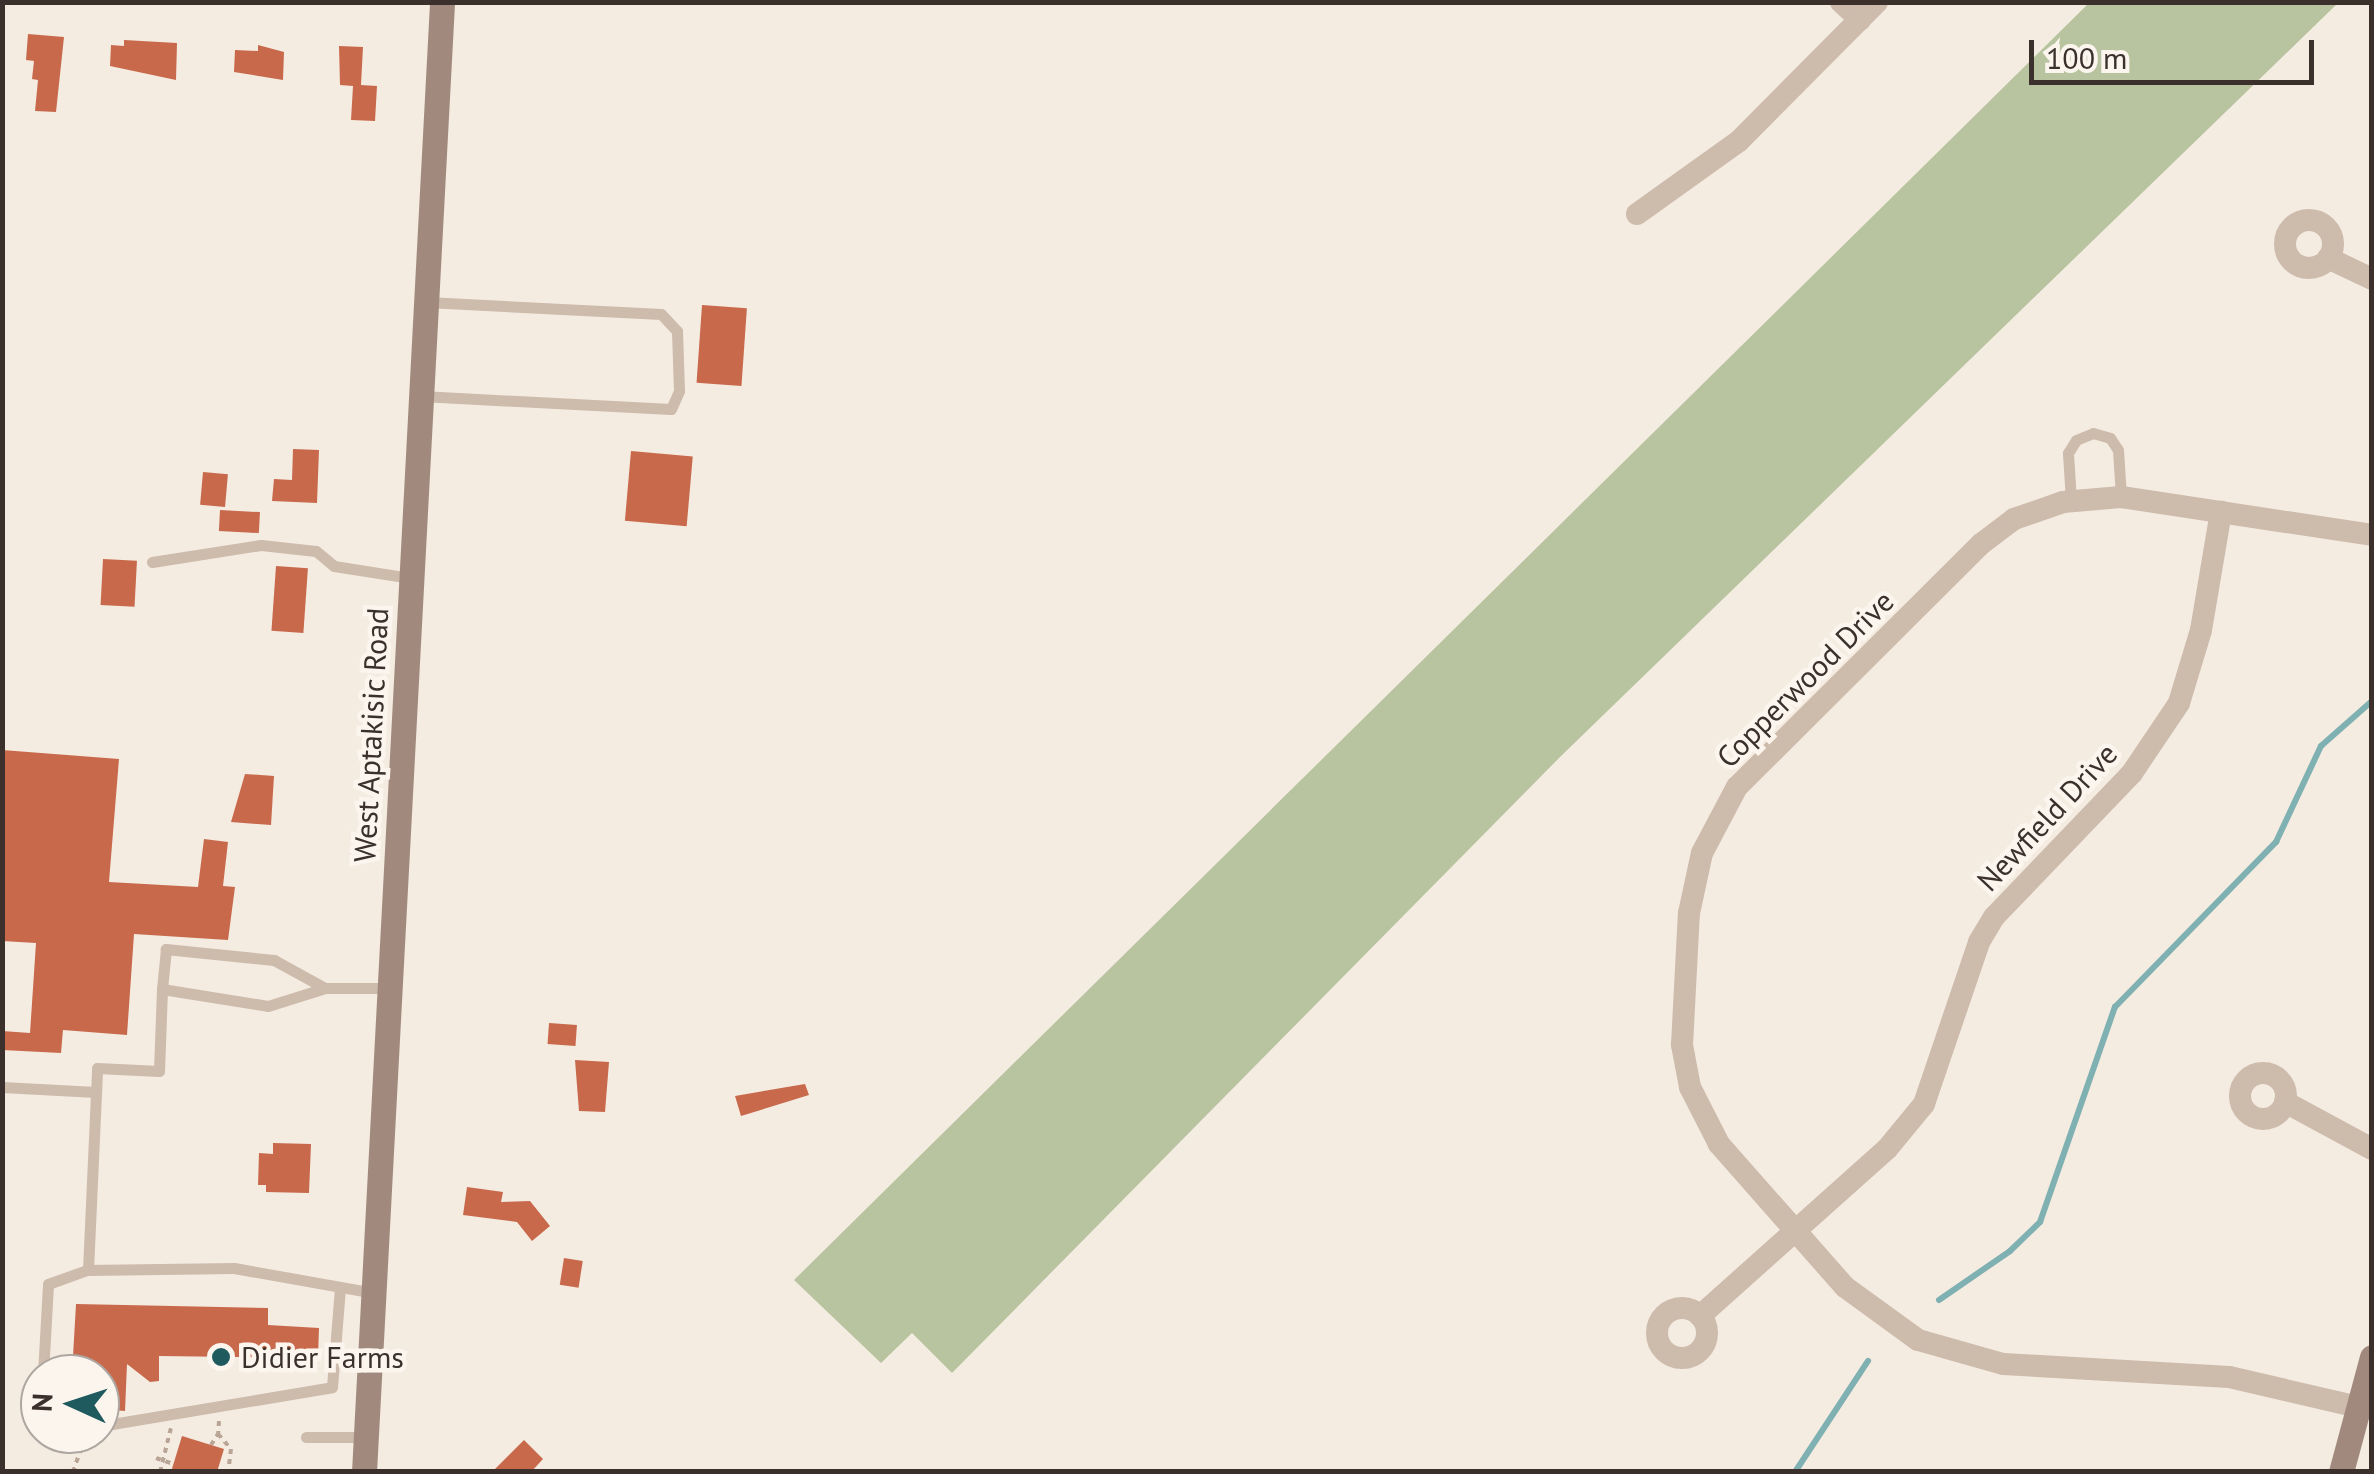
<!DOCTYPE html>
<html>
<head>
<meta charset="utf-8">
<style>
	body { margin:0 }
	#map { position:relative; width:2374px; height:1474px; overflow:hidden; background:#f4ebe1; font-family:"PT Sans",sans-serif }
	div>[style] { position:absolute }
	.green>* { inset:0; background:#b8c4a0 }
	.stream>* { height:6px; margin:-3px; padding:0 3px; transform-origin:3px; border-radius:3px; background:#7fb0b2 }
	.building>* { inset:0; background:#c8694b; transform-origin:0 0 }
	.path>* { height:4px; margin-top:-2px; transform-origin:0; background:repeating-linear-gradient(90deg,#b9a596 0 5px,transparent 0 10px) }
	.lane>* { height:11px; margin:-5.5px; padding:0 5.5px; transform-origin:5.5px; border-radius:5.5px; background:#cdbbac }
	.street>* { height:22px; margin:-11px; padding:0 11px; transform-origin:11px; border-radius:11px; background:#cdbbac }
	.street>.ring { margin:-11px; padding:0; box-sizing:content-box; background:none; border:22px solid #cdbbac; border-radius:50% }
	.secondary>* { height:25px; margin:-12.5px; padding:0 12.5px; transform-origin:12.5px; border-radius:12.5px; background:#a18a7d }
	.dots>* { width:28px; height:28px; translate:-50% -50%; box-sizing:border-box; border:5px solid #fbf5ee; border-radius:50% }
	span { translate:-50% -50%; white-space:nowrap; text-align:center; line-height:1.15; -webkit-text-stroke:9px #fbf5ee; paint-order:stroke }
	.street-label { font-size:30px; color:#3b302b }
	.poi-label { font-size:30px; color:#3b302b }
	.left { translate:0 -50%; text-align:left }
	.frame { position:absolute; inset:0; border:5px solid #3b302b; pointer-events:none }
	.north { position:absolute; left:20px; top:1354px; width:100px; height:100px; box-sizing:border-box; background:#fbf5ee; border:2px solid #aea6a0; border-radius:50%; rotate:273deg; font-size:28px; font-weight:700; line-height:40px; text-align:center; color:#3b302b }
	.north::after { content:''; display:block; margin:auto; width:35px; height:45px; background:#1f5a5e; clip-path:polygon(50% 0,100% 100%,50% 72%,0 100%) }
	.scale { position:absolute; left:2029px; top:40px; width:285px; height:45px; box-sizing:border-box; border:5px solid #3b302b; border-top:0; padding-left:12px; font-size:30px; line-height:35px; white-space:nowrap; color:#3b302b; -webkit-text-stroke:8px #fbf5ee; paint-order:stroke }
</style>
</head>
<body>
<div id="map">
	<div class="green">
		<div style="clip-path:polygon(2089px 3px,2338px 3px,1560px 757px,952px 1373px,912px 1333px,881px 1363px,794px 1280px)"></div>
	</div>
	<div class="stream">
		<div style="left:1939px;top:1300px;width:86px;rotate:-34.6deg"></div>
		<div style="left:2010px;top:1251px;width:42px;rotate:-44deg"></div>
		<div style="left:2040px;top:1222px;width:228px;rotate:-70.8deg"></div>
		<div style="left:2115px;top:1007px;width:231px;rotate:-45.7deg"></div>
		<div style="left:2276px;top:842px;width:106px;rotate:-64.9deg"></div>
		<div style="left:2321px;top:746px;width:68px;rotate:-41.4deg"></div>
		<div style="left:1795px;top:1472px;width:133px;rotate:-56.7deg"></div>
	</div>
	<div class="building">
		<div style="clip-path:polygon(28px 34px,64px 37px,56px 112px,35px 111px,38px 80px,32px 79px,34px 61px,26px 60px)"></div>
		<div style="clip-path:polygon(124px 40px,177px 43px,176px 80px,110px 66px,111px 45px,124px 46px)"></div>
		<div style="clip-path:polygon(258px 45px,284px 52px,283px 80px,234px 72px,235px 50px,258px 51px)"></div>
		<div style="clip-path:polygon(339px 46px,363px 47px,361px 85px,377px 86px,375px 121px,351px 120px,353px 86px,340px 85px)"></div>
		<div style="left:702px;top:305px;width:45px;height:78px;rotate:4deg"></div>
		<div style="clip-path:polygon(293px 449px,319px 450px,317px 503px,272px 501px,274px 479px,292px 480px)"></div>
		<div style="left:631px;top:451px;width:62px;height:70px;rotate:5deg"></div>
		<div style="left:203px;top:472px;width:25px;height:33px;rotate:5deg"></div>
		<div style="left:220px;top:510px;width:40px;height:21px;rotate:3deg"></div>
		<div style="left:103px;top:559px;width:34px;height:46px;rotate:3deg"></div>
		<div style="left:276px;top:566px;width:32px;height:65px;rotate:4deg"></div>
		<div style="clip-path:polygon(2px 750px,119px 759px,109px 882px,198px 887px,204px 839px,228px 842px,223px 886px,235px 887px,228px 940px,134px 934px,127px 1035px,63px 1030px,61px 1053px,2px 1050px,2px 1031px,30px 1033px,36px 943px,2px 941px)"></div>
		<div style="clip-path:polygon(245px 774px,274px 776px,271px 825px,231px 822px)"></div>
		<div style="left:549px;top:1023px;width:28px;height:21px;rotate:4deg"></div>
		<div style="clip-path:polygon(575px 1060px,609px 1062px,605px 1112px,579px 1111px)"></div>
		<div style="clip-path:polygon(805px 1084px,809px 1095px,741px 1116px,735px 1096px)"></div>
		<div style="clip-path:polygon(273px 1143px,311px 1144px,309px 1193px,266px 1192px,266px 1185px,258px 1185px,259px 1153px,273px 1154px)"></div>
		<div style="clip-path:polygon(467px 1187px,503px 1192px,501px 1202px,530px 1201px,550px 1226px,532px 1241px,517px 1222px,463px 1215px)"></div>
		<div style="left:564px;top:1258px;width:19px;height:27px;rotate:9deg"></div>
		<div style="clip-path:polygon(76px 1304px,268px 1308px,268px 1325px,319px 1328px,318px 1358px,159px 1356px,159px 1381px,150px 1382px,127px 1364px,125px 1411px,100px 1409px,100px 1374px,72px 1374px)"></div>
		<div style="clip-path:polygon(182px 1436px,224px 1449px,217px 1472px,171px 1472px)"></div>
		<div style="clip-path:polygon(524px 1440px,543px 1459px,531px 1472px,492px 1472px)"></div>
	</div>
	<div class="path">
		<div style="left:219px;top:1421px;width:13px;rotate:94deg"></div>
		<div style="left:218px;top:1434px;width:20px;rotate:49deg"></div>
		<div style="left:231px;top:1449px;width:23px;rotate:97deg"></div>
		<div style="left:211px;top:1445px;width:13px;rotate:-58deg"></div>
		<div style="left:156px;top:1458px;width:18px;rotate:19deg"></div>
		<div style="left:73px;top:1472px;width:40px;rotate:-71.1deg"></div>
		<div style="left:160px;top:1472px;width:45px;rotate:-76deg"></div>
	</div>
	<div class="lane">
		<div style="left:421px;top:396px;width:250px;rotate:3deg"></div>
		<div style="left:671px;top:409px;width:20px;rotate:-66deg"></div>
		<div style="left:679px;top:391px;width:60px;rotate:-91.9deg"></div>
		<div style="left:677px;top:331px;width:23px;rotate:-133deg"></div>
		<div style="left:661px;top:314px;width:235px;rotate:-177.1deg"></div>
		<div style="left:2071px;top:501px;width:48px;rotate:-93.6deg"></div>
		<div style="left:2068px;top:453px;width:15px;rotate:-58deg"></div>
		<div style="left:2076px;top:440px;width:18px;rotate:-22deg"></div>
		<div style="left:2093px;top:433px;width:18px;rotate:16deg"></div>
		<div style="left:2110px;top:438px;width:14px;rotate:56deg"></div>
		<div style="left:2118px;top:450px;width:47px;rotate:86.3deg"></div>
		<div style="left:152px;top:562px;width:110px;rotate:-8.9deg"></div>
		<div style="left:261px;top:545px;width:55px;rotate:6.2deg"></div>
		<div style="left:316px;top:551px;width:23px;rotate:40deg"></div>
		<div style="left:334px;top:566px;width:78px;rotate:8.9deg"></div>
		<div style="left:325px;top:988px;width:58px;rotate:-151.2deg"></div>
		<div style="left:274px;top:960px;width:109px;rotate:-174.2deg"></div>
		<div style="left:166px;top:949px;width:40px;rotate:95.7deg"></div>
		<div style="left:162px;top:989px;width:107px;rotate:9.1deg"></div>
		<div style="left:268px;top:1006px;width:60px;rotate:-17.5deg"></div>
		<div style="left:325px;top:988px;width:66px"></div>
		<div style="left:2px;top:1087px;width:94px;rotate:3deg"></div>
		<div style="left:88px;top:1270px;width:202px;rotate:-87.4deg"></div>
		<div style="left:97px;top:1068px;width:62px;rotate:2.8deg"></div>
		<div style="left:159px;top:1071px;width:82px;rotate:-87.9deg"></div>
		<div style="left:43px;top:1374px;width:90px;rotate:-86.8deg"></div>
		<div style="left:48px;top:1284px;width:41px;rotate:-19.7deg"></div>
		<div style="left:87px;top:1270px;width:147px;rotate:-0.8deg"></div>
		<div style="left:234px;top:1268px;width:142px;rotate:10.1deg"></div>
		<div style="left:100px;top:1426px;width:235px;rotate:-9.5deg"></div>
		<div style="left:332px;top:1387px;width:100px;rotate:-85.4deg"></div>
		<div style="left:306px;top:1437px;width:60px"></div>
	</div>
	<div class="street">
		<div style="left:1841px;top:2px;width:26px;rotate:43deg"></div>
		<div style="left:1637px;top:214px;width:125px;rotate:-35.6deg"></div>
		<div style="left:1739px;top:141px;width:196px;rotate:-45.2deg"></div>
		<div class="ring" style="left:2285px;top:220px;width:26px;height:26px"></div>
		<div style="left:2328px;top:258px;width:49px;rotate:25.5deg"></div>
		<div class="ring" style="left:2240px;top:1073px;width:24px;height:24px"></div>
		<div style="left:2285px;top:1102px;width:99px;rotate:28.4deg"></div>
		<div class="ring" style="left:1657px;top:1308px;width:28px;height:28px"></div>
		<div style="left:1700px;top:1316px;width:251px;rotate:-41.8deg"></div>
		<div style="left:1887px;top:1149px;width:58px;rotate:-50.6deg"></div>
		<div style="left:1924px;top:1104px;width:171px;rotate:-71.2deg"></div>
		<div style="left:1979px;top:942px;width:29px;rotate:-59deg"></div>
		<div style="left:1994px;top:917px;width:199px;rotate:-46.2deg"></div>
		<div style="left:2132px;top:773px;width:84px;rotate:-56.1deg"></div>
		<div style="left:2179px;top:703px;width:76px;rotate:-73.2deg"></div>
		<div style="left:2201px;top:630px;width:120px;rotate:-80.4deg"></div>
		<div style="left:2354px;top:1406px;width:128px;rotate:-166.9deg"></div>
		<div style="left:2229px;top:1377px;width:226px;rotate:-176.7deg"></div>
		<div style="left:2003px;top:1364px;width:88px;rotate:-164.2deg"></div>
		<div style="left:1918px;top:1340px;width:90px;rotate:-144deg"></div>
		<div style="left:1845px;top:1287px;width:191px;rotate:-131.4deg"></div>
		<div style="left:1719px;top:1144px;width:64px;rotate:-117deg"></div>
		<div style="left:1690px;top:1087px;width:43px;rotate:-100.8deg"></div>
		<div style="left:1682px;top:1045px;width:132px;rotate:-87deg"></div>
		<div style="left:1689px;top:913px;width:61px;rotate:-77.8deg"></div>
		<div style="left:1702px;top:853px;width:75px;rotate:-62.1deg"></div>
		<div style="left:1737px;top:787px;width:344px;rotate:-44.9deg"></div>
		<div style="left:1981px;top:544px;width:41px;rotate:-37.1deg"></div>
		<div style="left:2014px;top:519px;width:52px;rotate:-19.1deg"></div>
		<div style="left:2063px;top:502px;width:58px;rotate:-4.9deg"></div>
		<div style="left:2121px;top:497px;width:254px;rotate:8.6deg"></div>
	</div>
	<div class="secondary">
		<div style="left:364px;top:1472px;width:1472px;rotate:-86.96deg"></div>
		<div style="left:2341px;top:1472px;width:119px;rotate:-74.9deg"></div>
	</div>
	<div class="dots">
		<div style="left:221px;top:1357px;background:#1f5a5e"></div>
	</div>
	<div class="street-label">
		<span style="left:1805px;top:679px;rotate:-45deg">Copperwood Drive</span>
		<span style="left:371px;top:735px;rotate:-87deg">West Aptakisic Road</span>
		<span style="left:2047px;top:817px;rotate:-47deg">Newfield Drive</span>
	</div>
	<div class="poi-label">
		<span class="left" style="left:241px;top:1357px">Didier Farms</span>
	</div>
	<div class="frame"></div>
	<div class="north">N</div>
	<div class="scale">100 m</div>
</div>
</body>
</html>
